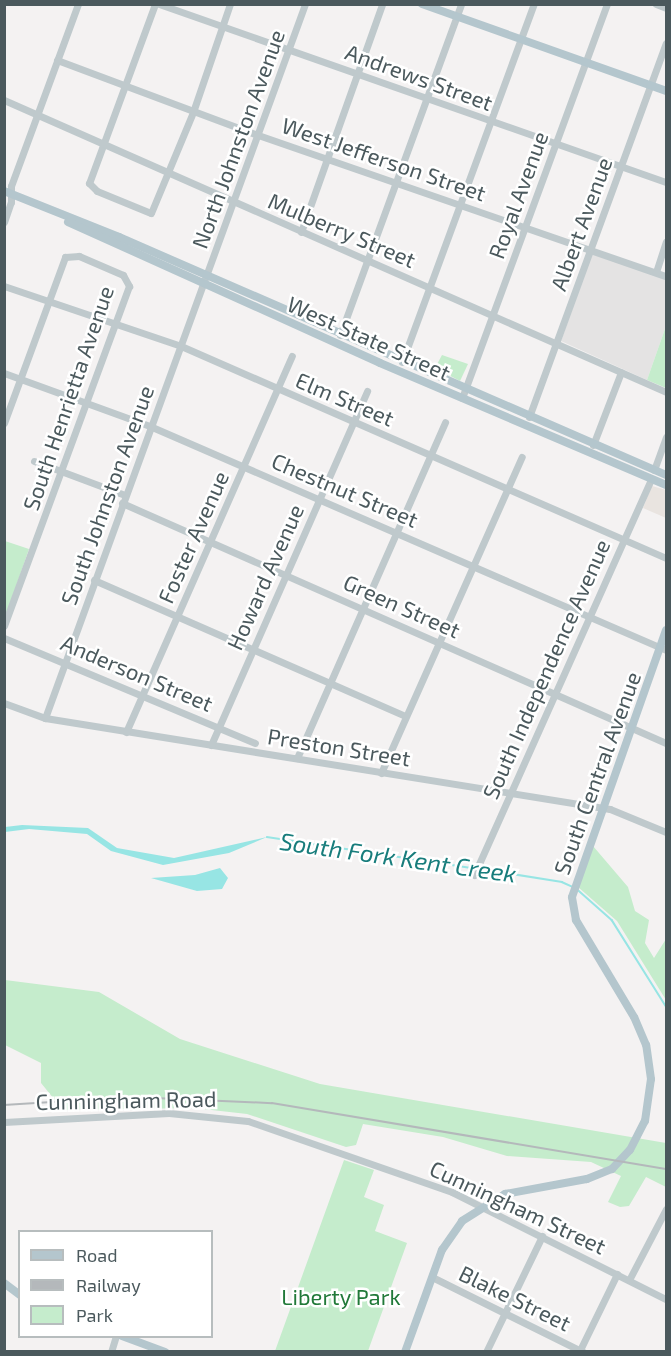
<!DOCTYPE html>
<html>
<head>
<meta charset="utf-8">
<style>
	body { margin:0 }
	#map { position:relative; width:671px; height:1356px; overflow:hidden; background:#f4f2f2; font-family:"Exo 2",sans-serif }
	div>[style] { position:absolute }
	.commercial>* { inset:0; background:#e9e4e0 }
	.education>* { inset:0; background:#e4e3e3 }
	.green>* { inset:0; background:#c5eccc }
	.water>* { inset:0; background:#97e5e4 }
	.stream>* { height:1.5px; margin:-0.75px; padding:0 0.75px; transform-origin:0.75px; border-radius:0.75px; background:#97e5e4 }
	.minor>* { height:7px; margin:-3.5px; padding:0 3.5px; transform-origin:3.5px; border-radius:3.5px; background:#bfc9cc }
	.major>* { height:8px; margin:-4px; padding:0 4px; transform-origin:4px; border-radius:4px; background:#b4c6cd }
	.rail>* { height:1.5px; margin:-0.75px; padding:0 0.75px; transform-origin:0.75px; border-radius:0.75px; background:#b4b8bb }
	span { translate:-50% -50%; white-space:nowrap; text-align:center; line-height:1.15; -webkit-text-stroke:5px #fff; paint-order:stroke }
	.street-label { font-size:22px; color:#4b595d }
	.park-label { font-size:22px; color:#217939 }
	.water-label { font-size:24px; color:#187d7c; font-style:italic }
	.frame { position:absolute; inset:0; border:6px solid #4b595d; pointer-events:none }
	.legend { position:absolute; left:18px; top:1230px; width:195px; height:108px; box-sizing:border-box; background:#fff; border:2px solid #b7bdbe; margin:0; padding:8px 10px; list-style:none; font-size:18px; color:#4b595d }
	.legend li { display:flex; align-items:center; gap:12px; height:30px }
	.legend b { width:30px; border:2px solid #b7bdbe }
</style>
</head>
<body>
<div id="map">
	<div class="commercial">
		<div style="clip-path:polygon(652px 486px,666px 490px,666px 518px,643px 508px)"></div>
	</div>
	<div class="education">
		<div style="clip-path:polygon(592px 254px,666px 279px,666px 326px,647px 380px,561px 341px)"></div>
	</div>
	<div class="green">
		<div style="clip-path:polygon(666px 326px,666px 388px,647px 380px)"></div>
		<div style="clip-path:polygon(442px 355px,468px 364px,460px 381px,435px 368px)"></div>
		<div style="clip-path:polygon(5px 541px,29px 549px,5px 618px)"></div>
		<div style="clip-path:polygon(593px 846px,628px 887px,635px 911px,649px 920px,645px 943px,654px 958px,666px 939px,666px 1000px,617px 921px,578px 887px)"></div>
		<div style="clip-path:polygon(5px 980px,99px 992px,180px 1039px,320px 1084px,666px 1143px,666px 1187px,646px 1177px,629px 1206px,620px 1207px,608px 1202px,621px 1176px,591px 1162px,507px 1156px,443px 1137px,363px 1124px,356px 1145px,346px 1147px,247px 1114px,194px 1108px,63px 1110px,41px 1083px,41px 1063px,5px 1045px)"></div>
		<div style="clip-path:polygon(344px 1160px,374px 1170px,364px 1197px,384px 1205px,375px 1231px,407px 1243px,368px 1351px,275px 1351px)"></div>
	</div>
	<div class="water">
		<div style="clip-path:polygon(22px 825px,88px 828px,117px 848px,174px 858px,267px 837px,229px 853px,163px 865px,111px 851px,87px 834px,29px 829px,5px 832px,5px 827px)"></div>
		<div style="clip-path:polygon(220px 868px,228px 878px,222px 889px,197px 891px,151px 878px,195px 875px)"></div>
	</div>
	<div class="stream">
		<div style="left:267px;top:837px;width:208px;rotate:8.6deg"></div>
		<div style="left:481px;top:869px;width:82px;rotate:9.1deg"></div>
		<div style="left:562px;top:882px;width:12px;rotate:24deg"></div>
		<div style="left:577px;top:889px;width:47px;rotate:41.5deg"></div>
		<div style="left:612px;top:920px;width:102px;rotate:57.9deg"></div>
	</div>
	<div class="minor">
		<div style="left:155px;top:4px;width:191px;rotate:110.2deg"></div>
		<div style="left:89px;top:183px;width:11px;rotate:45deg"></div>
		<div style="left:97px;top:191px;width:58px;rotate:22.2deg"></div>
		<div style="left:151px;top:213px;width:109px;rotate:-67.4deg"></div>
		<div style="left:193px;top:112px;width:114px;rotate:-71.1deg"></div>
		<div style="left:159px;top:4px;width:537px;rotate:19.35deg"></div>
		<div style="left:656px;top:4px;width:11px;rotate:22deg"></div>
		<div style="left:57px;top:60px;width:215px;rotate:20.5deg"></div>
		<div style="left:258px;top:135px;width:432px;rotate:19.1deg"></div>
		<div style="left:4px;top:100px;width:724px;rotate:23.8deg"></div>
		<div style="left:4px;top:222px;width:21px;rotate:-71deg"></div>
		<div style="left:11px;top:202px;width:16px;rotate:-90deg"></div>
		<div style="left:11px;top:186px;width:194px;rotate:-69.8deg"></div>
		<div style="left:301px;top:232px;width:242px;rotate:-70.4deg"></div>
		<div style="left:656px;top:272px;width:32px;rotate:-72deg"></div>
		<div style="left:4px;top:286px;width:187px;rotate:18.7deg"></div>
		<div style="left:181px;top:346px;width:529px;rotate:23.61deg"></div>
		<div style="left:340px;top:335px;width:352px;rotate:-69.9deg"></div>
		<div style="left:402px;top:362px;width:382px;rotate:-69.8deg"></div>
		<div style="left:4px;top:373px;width:158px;rotate:20deg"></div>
		<div style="left:152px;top:427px;width:560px;rotate:23.45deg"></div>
		<div style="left:462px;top:398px;width:420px;rotate:-69.8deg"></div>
		<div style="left:529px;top:417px;width:398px;rotate:-69.9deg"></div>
		<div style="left:4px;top:423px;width:177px;rotate:-69.8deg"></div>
		<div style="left:65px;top:257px;width:14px;rotate:-4deg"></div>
		<div style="left:79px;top:256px;width:48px;rotate:23.4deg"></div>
		<div style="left:123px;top:275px;width:13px;rotate:61deg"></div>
		<div style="left:129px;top:286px;width:362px;rotate:110.2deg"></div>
		<div style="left:593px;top:445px;width:78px;rotate:-69deg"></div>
		<div style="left:34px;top:461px;width:97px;rotate:20.5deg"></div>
		<div style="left:654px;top:470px;width:35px;rotate:-70deg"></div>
		<div style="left:122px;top:503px;width:595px;rotate:23.81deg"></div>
		<div style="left:94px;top:580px;width:340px;rotate:23.6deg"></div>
		<div style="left:4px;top:638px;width:272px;rotate:22.7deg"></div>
		<div style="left:4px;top:703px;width:44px;rotate:20.1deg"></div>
		<div style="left:45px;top:718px;width:572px;rotate:9.15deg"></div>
		<div style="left:610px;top:809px;width:61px;rotate:22.3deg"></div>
		<div style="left:45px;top:718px;width:760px;rotate:-69.99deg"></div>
		<div style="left:126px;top:732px;width:411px;rotate:-66.2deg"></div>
		<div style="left:211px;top:745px;width:387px;rotate:-66.2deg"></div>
		<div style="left:297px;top:758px;width:367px;rotate:-66.2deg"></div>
		<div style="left:381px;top:773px;width:346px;rotate:-66deg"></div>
		<div style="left:474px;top:875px;width:434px;rotate:-65.9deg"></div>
		<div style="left:4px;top:1122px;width:165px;rotate:-3.1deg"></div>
		<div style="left:169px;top:1113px;width:79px;rotate:5.8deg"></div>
		<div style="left:248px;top:1121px;width:216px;rotate:19.2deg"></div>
		<div style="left:452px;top:1192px;width:239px;rotate:26.6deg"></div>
		<div style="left:432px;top:1277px;width:169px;rotate:26.4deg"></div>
		<div style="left:629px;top:1280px;width:80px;rotate:-62.5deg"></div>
		<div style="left:111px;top:1352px;width:17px;rotate:-73deg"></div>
		<div style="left:486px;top:1352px;width:129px;rotate:-64.2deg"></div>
		<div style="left:579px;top:1352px;width:87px;rotate:-64deg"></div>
	</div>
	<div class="major">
		<div style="left:422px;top:4px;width:259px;rotate:19.6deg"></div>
		<div style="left:4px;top:191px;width:124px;rotate:21.8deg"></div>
		<div style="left:119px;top:237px;width:597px;rotate:23.51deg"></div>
		<div style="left:68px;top:222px;width:342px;rotate:24.3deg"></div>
		<div style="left:380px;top:363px;width:311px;rotate:23.1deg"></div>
		<div style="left:4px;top:1283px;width:20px;rotate:37deg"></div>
		<div style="left:122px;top:1336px;width:46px;rotate:20.4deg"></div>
		<div style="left:405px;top:1352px;width:109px;rotate:-70.1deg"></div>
		<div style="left:442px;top:1250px;width:35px;rotate:-55deg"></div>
		<div style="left:462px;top:1221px;width:51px;rotate:-32.1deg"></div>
		<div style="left:505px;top:1194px;width:83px;rotate:-10.4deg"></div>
		<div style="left:587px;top:1179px;width:27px;rotate:-22deg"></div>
		<div style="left:612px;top:1169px;width:26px;rotate:-47deg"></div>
		<div style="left:630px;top:1150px;width:33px;rotate:-63deg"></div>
		<div style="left:645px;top:1121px;width:42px;rotate:-81.9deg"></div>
		<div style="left:651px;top:1079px;width:34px;rotate:-98deg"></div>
		<div style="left:646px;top:1045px;width:30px;rotate:-113deg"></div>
		<div style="left:634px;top:1017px;width:113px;rotate:-120.9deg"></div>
		<div style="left:576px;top:920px;width:23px;rotate:-100deg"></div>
		<div style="left:572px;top:897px;width:283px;rotate:-70.6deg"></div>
	</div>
	<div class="rail">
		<div style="left:4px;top:1105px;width:128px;rotate:-3.6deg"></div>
		<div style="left:132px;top:1097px;width:140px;rotate:2.5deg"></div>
		<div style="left:272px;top:1103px;width:399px;rotate:9.5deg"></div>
	</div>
	<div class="street-label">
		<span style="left:419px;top:77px;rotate:20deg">Andrews Street</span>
		<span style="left:238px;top:139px;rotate:-70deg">North Johnston Avenue</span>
		<span style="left:384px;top:159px;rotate:19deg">West Jefferson Street</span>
		<span style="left:518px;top:195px;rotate:-70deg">Royal Avenue</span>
		<span style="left:581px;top:224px;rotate:-70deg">Albert Avenue</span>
		<span style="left:342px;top:230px;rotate:23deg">Mulberry Street</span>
		<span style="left:369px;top:338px;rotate:24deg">West State Street</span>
		<span style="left:68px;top:398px;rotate:-71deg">South Henrietta Avenue</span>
		<span style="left:345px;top:399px;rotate:23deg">Elm Street</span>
		<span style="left:345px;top:490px;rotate:23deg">Chestnut Street</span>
		<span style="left:107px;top:495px;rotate:-70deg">South Johnston Avenue</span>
		<span style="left:193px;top:537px;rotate:-66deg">Foster Avenue</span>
		<span style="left:265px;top:577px;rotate:-66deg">Howard Avenue</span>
		<span style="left:402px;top:606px;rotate:24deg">Green Street</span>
		<span style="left:546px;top:669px;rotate:-66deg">South Independence Avenue</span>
		<span style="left:137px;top:673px;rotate:23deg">Anderson Street</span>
		<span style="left:339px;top:747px;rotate:9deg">Preston Street</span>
		<span style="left:597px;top:773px;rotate:-70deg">South Central Avenue</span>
		<span style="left:126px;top:1100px;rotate:-1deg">Cunningham Road</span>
		<span style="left:518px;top:1207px;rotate:25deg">Cunningham Street</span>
		<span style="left:515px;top:1298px;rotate:26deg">Blake Street</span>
	</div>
	<div class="park-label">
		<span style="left:341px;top:1297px">Liberty Park</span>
	</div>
	<div class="water-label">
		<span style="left:398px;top:857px;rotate:8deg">South Fork Kent Creek</span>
	</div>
	<div class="frame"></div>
	<ul class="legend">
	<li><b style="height:8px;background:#b4c6cd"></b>Road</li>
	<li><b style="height:8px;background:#b4b8bb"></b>Railway</li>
	<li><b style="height:16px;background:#c5eccc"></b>Park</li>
	</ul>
</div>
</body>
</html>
